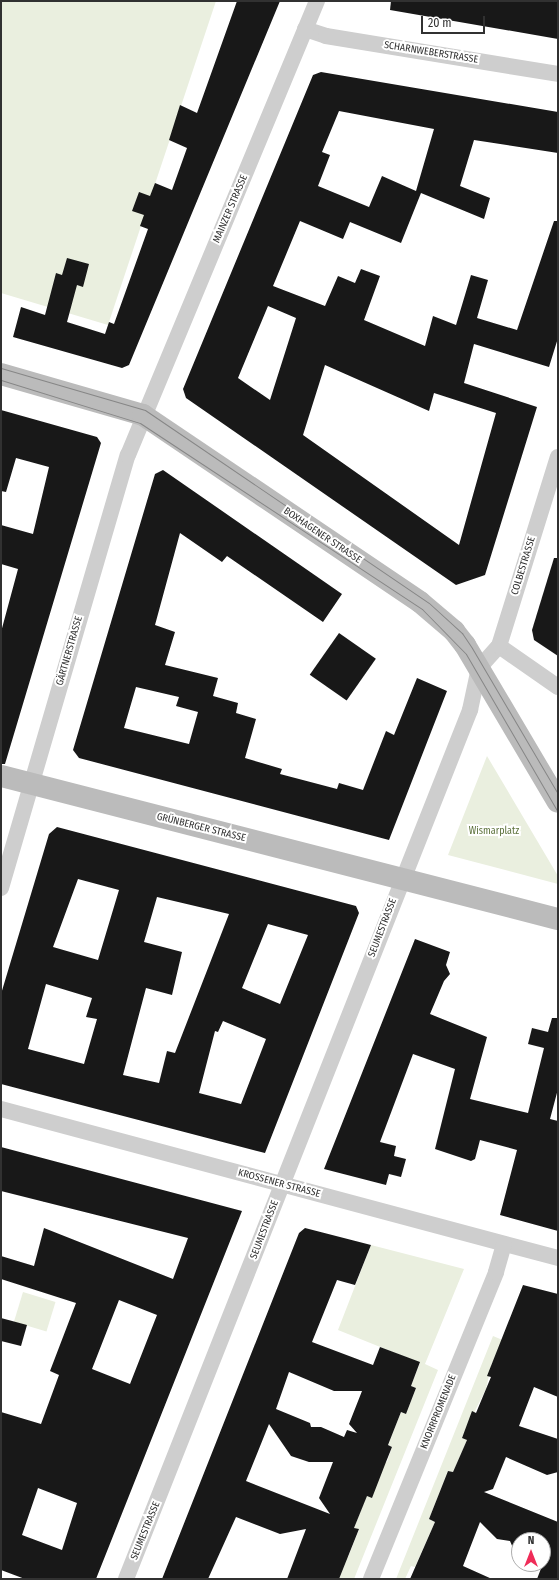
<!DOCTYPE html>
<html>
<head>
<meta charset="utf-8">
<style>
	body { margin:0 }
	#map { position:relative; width:559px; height:1580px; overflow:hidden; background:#fff; font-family:"Fira Sans Condensed",sans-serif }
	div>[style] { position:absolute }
	.green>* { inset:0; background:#eaefdf; transform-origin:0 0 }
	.building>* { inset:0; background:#181818; transform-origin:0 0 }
	.street>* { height:16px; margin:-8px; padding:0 8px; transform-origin:8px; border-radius:8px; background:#cecece }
	.secondary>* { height:22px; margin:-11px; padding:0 11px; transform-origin:11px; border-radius:11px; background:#bbb }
	.tram>* { height:1px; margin:-0.5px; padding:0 0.5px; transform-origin:0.5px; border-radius:0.5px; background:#868686 }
	span { translate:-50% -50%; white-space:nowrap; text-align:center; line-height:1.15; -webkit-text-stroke:4px #fff; paint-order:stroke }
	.street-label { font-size:10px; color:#313131 }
	.park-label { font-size:10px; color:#5c713b }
	.frame { position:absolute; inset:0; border:2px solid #313131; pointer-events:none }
	.north { position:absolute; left:511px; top:1532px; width:40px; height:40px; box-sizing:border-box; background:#fff; border:1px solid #adadad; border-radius:50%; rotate:0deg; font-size:11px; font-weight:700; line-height:16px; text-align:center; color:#313131 }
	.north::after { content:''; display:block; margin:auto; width:14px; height:18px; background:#ef2c58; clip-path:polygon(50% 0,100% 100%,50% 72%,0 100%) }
	.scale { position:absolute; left:421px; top:16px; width:64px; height:18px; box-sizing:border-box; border:2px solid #313131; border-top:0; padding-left:5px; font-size:12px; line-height:14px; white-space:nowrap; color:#313131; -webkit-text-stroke:3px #fff; paint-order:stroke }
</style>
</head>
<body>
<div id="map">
	<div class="green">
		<div style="clip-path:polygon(1px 1px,216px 1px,108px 325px,1px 293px)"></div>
		<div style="clip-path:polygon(487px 756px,558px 876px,558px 884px,448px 855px)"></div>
		<div style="clip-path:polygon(371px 1245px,464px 1269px,425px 1364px,438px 1370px,354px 1579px,334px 1579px,342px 1555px,348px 1557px,359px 1530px,354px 1528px,381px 1460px,387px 1462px,392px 1447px,388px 1445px,401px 1412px,406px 1414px,416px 1388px,411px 1386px,420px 1363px,338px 1330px)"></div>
		<div style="left:23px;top:1292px;width:34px;height:31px;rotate:17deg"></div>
		<div style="clip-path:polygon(493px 1336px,505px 1341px,497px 1363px,492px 1362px,486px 1389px,462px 1437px,467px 1440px,453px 1472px,448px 1471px,429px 1519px,435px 1522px,415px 1567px,411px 1566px,405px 1579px,396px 1579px)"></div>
	</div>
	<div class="building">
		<div style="clip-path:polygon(237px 1px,280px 1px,129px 365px,122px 368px,13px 337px,21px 307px,45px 315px,56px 273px,62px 275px,67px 258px,89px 264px,83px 287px,77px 285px,67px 322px,105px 334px,109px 322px,114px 324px,148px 229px,140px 226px,144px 215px,132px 211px,139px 192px,150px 196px,155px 183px,172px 190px,187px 148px,169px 140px,180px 105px,197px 113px)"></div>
		<div style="clip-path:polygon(391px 1px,558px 1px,558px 39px,390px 10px)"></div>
		<div style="clip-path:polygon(evenodd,321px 72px,558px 112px,558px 153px,474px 140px,460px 186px,490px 198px,484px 219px,421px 193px,401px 243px,350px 222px,343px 239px,300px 221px,273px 286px,325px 306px,338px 276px,355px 283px,361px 269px,380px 276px,364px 320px,425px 346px,433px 316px,456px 325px,471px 275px,488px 280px,477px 318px,517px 330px,554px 221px,558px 221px,558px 338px,549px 367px,474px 344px,464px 383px,537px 407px,485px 575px,456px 585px,186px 398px,183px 389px,313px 75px,321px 72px,339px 111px,434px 129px,416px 191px,382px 176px,369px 207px,318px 186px,330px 155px,322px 152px,339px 111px,321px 72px,268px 306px,296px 318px,270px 400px,238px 378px,268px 306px,321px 72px,325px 365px,429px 411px,434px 393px,496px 413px,459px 545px,303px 435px,325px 365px)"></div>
		<div style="clip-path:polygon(1px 410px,97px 437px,101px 443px,5px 764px,1px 764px,1px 632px,18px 569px,1px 564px,1px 525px,33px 534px,49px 467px,16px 458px,6px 492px,1px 491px)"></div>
		<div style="clip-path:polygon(evenodd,163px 470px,342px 594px,323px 622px,227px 556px,222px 562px,180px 533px,155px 625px,175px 632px,165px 665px,218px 678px,213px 696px,238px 703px,236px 713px,256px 719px,245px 758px,282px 769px,280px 774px,337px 789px,339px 783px,363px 790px,386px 731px,394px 735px,417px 678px,447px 691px,389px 840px,79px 758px,73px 750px,155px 474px,163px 470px,136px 687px,179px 697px,176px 706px,198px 712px,189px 744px,124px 728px,136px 687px)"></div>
		<div style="clip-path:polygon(554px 558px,558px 558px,558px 656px,534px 640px,532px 630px)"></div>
		<div style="left:339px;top:633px;width:45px;height:51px;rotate:35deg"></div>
		<div style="clip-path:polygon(evenodd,57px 827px,356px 906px,359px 913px,265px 1153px,1px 1084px,1px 994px,49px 834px,57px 827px,78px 879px,119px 890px,98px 960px,53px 947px,78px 879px,57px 827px,157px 897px,229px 914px,175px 1053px,167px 1051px,159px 1083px,123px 1075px,146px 988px,172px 995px,182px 952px,144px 942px,157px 897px,57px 827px,268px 924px,308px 935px,280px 1004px,242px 988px,268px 924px,57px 827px,46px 984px,92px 998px,86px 1017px,97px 1019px,84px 1064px,28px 1049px,46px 984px,57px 827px,223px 1021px,266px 1039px,241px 1104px,199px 1093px,215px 1031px,218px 1032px,223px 1021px)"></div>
		<div style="clip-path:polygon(415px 939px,450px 952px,446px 965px,450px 974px,444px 981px,430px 1014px,487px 1037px,470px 1099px,528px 1113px,544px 1048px,528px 1044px,532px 1028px,548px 1032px,552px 1018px,558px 1018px,558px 1089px,550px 1119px,558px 1121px,558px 1231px,500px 1215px,517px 1150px,480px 1140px,475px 1159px,471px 1161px,435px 1149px,455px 1069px,413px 1054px,380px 1142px,396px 1146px,394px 1156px,406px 1159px,401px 1177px,389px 1174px,386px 1185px,324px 1169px)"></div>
		<div style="clip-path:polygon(evenodd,1px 1147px,242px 1211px,96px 1579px,25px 1579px,1px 1570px,1px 1412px,41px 1424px,59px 1375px,50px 1371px,76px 1303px,1px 1279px,1px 1256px,34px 1266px,44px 1228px,173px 1279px,188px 1238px,1px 1191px,1px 1147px,119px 1300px,157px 1315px,130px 1384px,92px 1369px,119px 1300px,1px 1147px,38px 1488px,77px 1503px,62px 1550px,22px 1535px,38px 1488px)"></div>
		<div style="clip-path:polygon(evenodd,305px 1228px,371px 1245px,355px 1285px,337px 1280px,312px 1342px,373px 1365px,380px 1347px,420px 1362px,411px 1386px,416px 1388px,406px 1414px,401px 1412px,388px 1445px,392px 1447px,386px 1462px,372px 1498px,367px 1496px,354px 1528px,359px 1529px,339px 1579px,287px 1579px,306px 1529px,280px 1534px,236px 1517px,208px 1579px,162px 1579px,299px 1233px,305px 1228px,289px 1372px,334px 1391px,362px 1391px,349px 1424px,357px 1433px,347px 1430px,344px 1437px,321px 1427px,311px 1427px,310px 1423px,276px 1409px,289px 1372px,305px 1228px,269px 1424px,291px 1456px,309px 1462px,333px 1462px,319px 1498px,330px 1514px,246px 1481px,269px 1424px)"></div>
		<div style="clip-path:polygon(523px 1285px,558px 1294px,558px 1397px,534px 1387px,519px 1426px,558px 1439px,558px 1472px,547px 1475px,506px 1457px,493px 1489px,484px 1492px,558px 1522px,558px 1579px,537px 1579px,545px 1558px,543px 1540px,519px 1540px,519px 1549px,513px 1548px,510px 1541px,497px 1539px,480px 1522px,463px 1566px,492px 1579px,410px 1579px,435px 1522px,429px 1519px,448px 1471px,453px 1472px,467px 1440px,462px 1438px,472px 1411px,476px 1413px,491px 1377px,487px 1376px)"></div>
		<div style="clip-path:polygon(1px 1318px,27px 1325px,21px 1346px,1px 1341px)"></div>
	</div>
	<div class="street">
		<div style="left:305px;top:29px;width:22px;rotate:18deg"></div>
		<div style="left:326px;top:36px;width:235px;rotate:9.3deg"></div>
		<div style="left:499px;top:646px;width:72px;rotate:34.8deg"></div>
		<div style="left:1px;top:888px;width:451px;rotate:-73.7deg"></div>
		<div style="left:128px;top:455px;width:492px;rotate:-67.4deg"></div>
		<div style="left:1px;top:1109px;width:577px;rotate:14.98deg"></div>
		<div style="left:126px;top:1579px;width:935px;rotate:-68.4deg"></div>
		<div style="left:470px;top:710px;width:43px;rotate:-77.9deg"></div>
		<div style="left:479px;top:668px;width:30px;rotate:-48deg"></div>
		<div style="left:499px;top:646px;width:198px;rotate:-72.7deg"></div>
		<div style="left:371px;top:1579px;width:331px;rotate:-67.8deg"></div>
		<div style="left:496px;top:1272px;width:29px;rotate:-74deg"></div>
	</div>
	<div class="secondary">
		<div style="left:1px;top:374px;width:148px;rotate:16.1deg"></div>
		<div style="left:143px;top:415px;width:334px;rotate:34deg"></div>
		<div style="left:420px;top:602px;width:45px;rotate:40.5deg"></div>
		<div style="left:454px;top:631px;width:18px;rotate:52deg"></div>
		<div style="left:465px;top:645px;width:182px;rotate:59.4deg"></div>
		<div style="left:1px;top:776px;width:575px;rotate:14.4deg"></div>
	</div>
	<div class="tram">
		<div style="left:1px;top:368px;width:150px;rotate:16.3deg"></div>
		<div style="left:145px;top:410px;width:343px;rotate:34.2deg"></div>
		<div style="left:429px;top:603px;width:45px;rotate:42.3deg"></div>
		<div style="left:462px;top:633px;width:18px;rotate:56deg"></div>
		<div style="left:472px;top:648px;width:169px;rotate:59.5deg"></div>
		<div style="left:1px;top:380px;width:145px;rotate:17.2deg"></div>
		<div style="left:140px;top:423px;width:338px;rotate:33.4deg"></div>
		<div style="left:422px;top:609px;width:63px;rotate:45.6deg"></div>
		<div style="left:466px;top:654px;width:183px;rotate:59.8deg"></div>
	</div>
	<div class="street-label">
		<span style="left:431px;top:53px;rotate:9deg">SCHARNWEBERSTRASSE</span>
		<span style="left:231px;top:209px;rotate:-67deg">MAINZER STRASSE</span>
		<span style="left:322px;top:536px;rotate:34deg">BOXHAGENER STRASSE</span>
		<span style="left:524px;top:566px;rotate:-73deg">COLBESTRASSE</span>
		<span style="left:70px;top:651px;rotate:-74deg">GÄRTNERSTRASSE</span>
		<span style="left:201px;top:828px;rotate:14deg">GRÜNBERGER STRASSE</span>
		<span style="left:383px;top:928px;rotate:-69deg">SEUMESTRASSE</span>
		<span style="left:279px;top:1184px;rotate:15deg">KROSSENER STRASSE</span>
		<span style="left:265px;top:1230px;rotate:-69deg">SEUMESTRASSE</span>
		<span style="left:439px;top:1412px;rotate:-68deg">KNORRPROMENADE</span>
		<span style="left:146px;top:1531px;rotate:-68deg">SEUMESTRASSE</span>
	</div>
	<div class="park-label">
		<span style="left:494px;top:832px">Wismarplatz</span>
	</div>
	<div class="frame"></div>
	<div class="north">N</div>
	<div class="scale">20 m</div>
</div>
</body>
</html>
